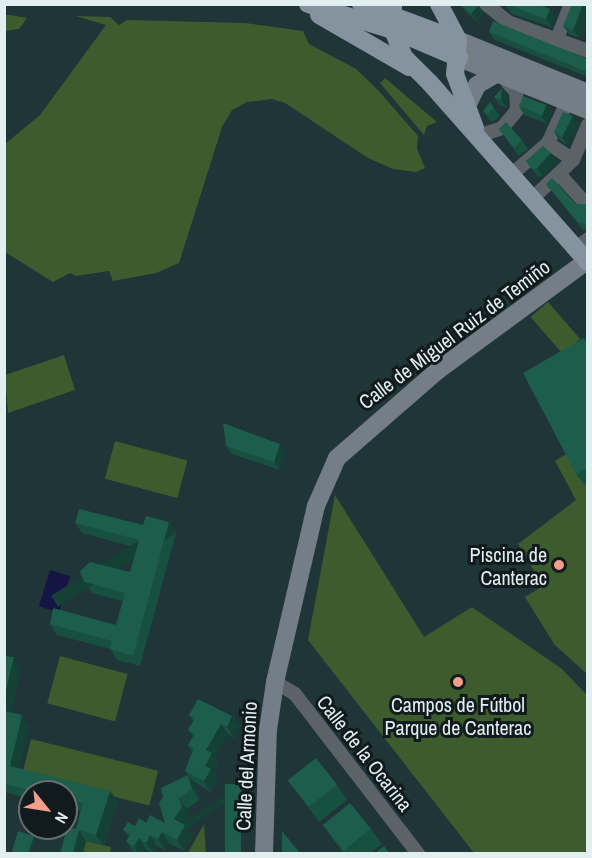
<!DOCTYPE html>
<html>
<head>
<meta charset="utf-8">
<style>
	body { margin:0 }
	#map { position:relative; width:592px; height:858px; overflow:hidden; background:#1f3538; font-family:"Archivo Narrow",sans-serif }
	div>[style] { position:absolute }
	.green>* { inset:0; background:#3c5c2e; transform-origin:0 0 }
	.water>* { inset:0; background:#141545; transform-origin:0 0 }
	.street>* { height:14px; margin:-7px; padding:0 7px; transform-origin:7px; border-radius:7px; background:#5b6268 }
	.secondary>* { height:18px; margin:-9px; padding:0 9px; transform-origin:9px; border-radius:9px; background:#737e87 }
	.primary>* { height:18px; margin:-9px; padding:0 9px; transform-origin:9px; border-radius:9px; background:#84939e }
	.wall>* { inset:0; background:#185040 }
	.shaded-wall>* { inset:0; background:#144134; transform-origin:0 0 }
	.building>* { inset:0; background:#1c5d4b; transform-origin:0 0 }
	.dots>* { width:16px; height:16px; translate:-50% -50%; box-sizing:border-box; border:3px solid #111a1c; border-radius:50% }
	span { translate:-50% -50%; white-space:nowrap; text-align:center; line-height:1.15; -webkit-text-stroke:6px #111a1c; paint-order:stroke }
	.street-label { font-size:20px; color:#e2eff1 }
	.poi-label { font-size:20px; color:#e2eff1 }
	.right { translate:-100% -50%; text-align:right }
	.frame { position:absolute; inset:0; border:6px solid #e2eff1; pointer-events:none }
	.north { position:absolute; left:18px; top:780px; width:60px; height:60px; box-sizing:border-box; background:#111a1c; border:2px solid #656f71; border-radius:50%; rotate:120deg; font-size:16px; font-weight:700; line-height:24px; text-align:center; color:#e2eff1 }
	.north::after { content:''; display:block; margin:auto; width:21px; height:27px; background:#f49d8b; clip-path:polygon(50% 0,100% 100%,50% 72%,0 100%) }
</style>
</head>
<body>
<div id="map">
	<div class="green">
		<div style="clip-path:polygon(5px 15px,11px 15px,27px 18px,19px 29px,5px 31px)"></div>
		<div style="clip-path:polygon(76px 16px,110px 17px,119px 25px,127px 20px,245px 23px,303px 31px,309px 44px,356px 69px,378px 90px,418px 136px,417px 149px,425px 168px,416px 172px,393px 169px,368px 158px,285px 103px,272px 99px,247px 102px,232px 110px,222px 127px,179px 263px,156px 273px,113px 281px,109px 271px,76px 276px,70px 273px,53px 282px,5px 252px,5px 144px,40px 115px,106px 25px)"></div>
		<div style="clip-path:polygon(385px 78px,437px 122px,427px 126px,424px 135px,380px 83px)"></div>
		<div style="left:548px;top:302px;width:49px;height:23px;rotate:49deg"></div>
		<div style="clip-path:polygon(64px 355px,75px 390px,8px 413px,5px 375px)"></div>
		<div style="left:115px;top:441px;width:75px;height:39px;rotate:15deg"></div>
		<div style="clip-path:polygon(587px 441px,587px 674px,554px 644px,525px 597px,543px 586px,518px 544px,576px 500px,555px 461px)"></div>
		<div style="clip-path:polygon(335px 495px,424px 637px,472px 607px,562px 669px,587px 695px,587px 853px,474px 853px,308px 640px)"></div>
		<div style="left:60px;top:656px;width:70px;height:49px;rotate:15deg"></div>
		<div style="left:31px;top:739px;width:131px;height:36px;rotate:14deg"></div>
		<div style="clip-path:polygon(204px 824px,206px 853px,188px 853px)"></div>
		<div style="clip-path:polygon(86px 841px,111px 847px,110px 853px,83px 854px)"></div>
	</div>
	<div class="water">
		<div style="left:50px;top:570px;width:21px;height:38px;rotate:17deg"></div>
	</div>
	<div class="street">
		<div style="left:486px;top:4px;width:28px;rotate:39deg"></div>
		<div style="left:508px;top:22px;width:85px;rotate:19.9deg"></div>
		<div style="left:556px;top:41px;width:40px;rotate:-68deg"></div>
		<div style="left:487px;top:133px;width:16px;rotate:-18deg"></div>
		<div style="left:502px;top:128px;width:23px;rotate:-50deg"></div>
		<div style="left:517px;top:110px;width:18px;rotate:-93deg"></div>
		<div style="left:516px;top:92px;width:12px;rotate:-132deg"></div>
		<div style="left:508px;top:83px;width:5px;rotate:-68deg"></div>
		<div style="left:548px;top:143px;width:30px;rotate:34deg"></div>
		<div style="left:559px;top:174px;width:43px;rotate:47.8deg"></div>
		<div style="left:511px;top:175px;width:49px;rotate:-40.9deg"></div>
		<div style="left:548px;top:143px;width:45px;rotate:-65.1deg"></div>
		<div style="left:532px;top:199px;width:57px;rotate:-43.6deg"></div>
		<div style="left:573px;top:160px;width:38px;rotate:-67deg"></div>
		<div style="left:576px;top:248px;width:15px;rotate:-37deg"></div>
		<div style="left:275px;top:682px;width:23px;rotate:31deg"></div>
		<div style="left:295px;top:694px;width:202px;rotate:52.4deg"></div>
	</div>
	<div class="secondary">
		<div style="left:458px;top:40px;width:140px;rotate:22.2deg"></div>
		<div style="left:459px;top:58px;width:139px;rotate:22deg"></div>
		<div style="left:466px;top:108px;width:25px;rotate:-64deg"></div>
		<div style="left:477px;top:85px;width:24px;rotate:-30deg"></div>
		<div style="left:264px;top:854px;width:124px;rotate:-88.2deg"></div>
		<div style="left:268px;top:730px;width:49px;rotate:-81.7deg"></div>
		<div style="left:275px;top:682px;width:181px;rotate:-76.9deg"></div>
		<div style="left:316px;top:506px;width:52px;rotate:-66.4deg"></div>
		<div style="left:337px;top:458px;width:133px;rotate:-41deg"></div>
		<div style="left:437px;top:371px;width:186px;rotate:-36.3deg"></div>
	</div>
	<div class="primary">
		<div style="left:308px;top:4px;width:89px;rotate:17deg"></div>
		<div style="left:393px;top:30px;width:72px;rotate:23deg"></div>
		<div style="left:361px;top:4px;width:103px;rotate:20.4deg"></div>
		<div style="left:393px;top:4px;width:26px;rotate:90deg"></div>
		<div style="left:393px;top:30px;width:29px;rotate:68deg"></div>
		<div style="left:404px;top:57px;width:37px;rotate:45deg"></div>
		<div style="left:430px;top:83px;width:239px;rotate:48.6deg"></div>
		<div style="left:439px;top:4px;width:41px;rotate:62.2deg"></div>
		<div style="left:458px;top:40px;width:34px;rotate:95deg"></div>
		<div style="left:455px;top:74px;width:58px;rotate:69.7deg"></div>
		<div style="left:319px;top:15px;width:104px;rotate:30deg"></div>
	</div>
	<div class="wall">
		<div style="clip-path:polygon(458px 4px,477px 4px,484px 14px,477px 22px)"></div>
		<div style="clip-path:polygon(504px 4px,538px 4px,556px 17px,552px 27px,512px 14px)"></div>
		<div style="clip-path:polygon(588px 4px,588px 16px,579px 38px,569px 34px,563px 26px)"></div>
		<div style="clip-path:polygon(489px 32px,585px 58px,588px 53px,588px 77px,495px 40px)"></div>
		<div style="clip-path:polygon(507px 96px,507px 108px,499px 105px,494px 97px)"></div>
		<div style="clip-path:polygon(519px 106px,552px 113px,547px 124px,524px 115px)"></div>
		<div style="clip-path:polygon(494px 108px,500px 116px,493px 122px,489px 119px,483px 111px)"></div>
		<div style="clip-path:polygon(579px 124px,567px 145px,559px 140px,554px 132px)"></div>
		<div style="clip-path:polygon(499px 129px,522px 140px,528px 149px,519px 156px)"></div>
		<div style="clip-path:polygon(526px 161px,557px 161px,543px 176px,538px 177px)"></div>
		<div style="clip-path:polygon(546px 184px,576px 204px,588px 205px,588px 231px,583px 230px)"></div>
		<div style="clip-path:polygon(584px 338px,588px 344px,588px 483px,584px 485px,576px 474px)"></div>
		<div style="clip-path:polygon(226px 446px,286px 452px,280px 470px,232px 454px)"></div>
		<div style="clip-path:polygon(169px 522px,176px 533px,140px 666px,117px 660px,110px 649px,57px 635px,50px 624px,116px 625px,123px 601px,92px 593px,84px 582px,130px 572px,137px 548px,82px 533px,75px 523px,143px 525px)"></div>
		<div style="clip-path:polygon(4px 656px,21px 668px,11px 712px,30px 726px,19px 769px,118px 802px,104px 845px,86px 841px,76px 829px,81px 811px,66px 807px,66px 792px,30px 792px,30px 799px,4px 792px)"></div>
		<div style="clip-path:polygon(189px 715px,240px 726px,234px 738px,228px 734px,215px 758px,219px 764px,214px 773px,218px 779px,211px 792px,193px 781px,185px 771px,192px 752px,188px 745px,193px 736px,188px 730px,193px 721px)"></div>
		<div style="clip-path:polygon(288px 780px,337px 785px,347px 800px,319px 822px)"></div>
		<div style="clip-path:polygon(195px 785px,199px 800px,187px 809px,189px 818px,185px 825px,193px 836px,184px 851px,169px 843px,165px 850px,157px 846px,153px 853px,146px 849px,143px 854px,136px 854px,134px 852px,126px 841px,129px 837px,123px 830px,146px 823px,165px 823px,159px 803px)"></div>
		<div style="clip-path:polygon(322px 824px,371px 829px,382px 844px,370px 854px,344px 854px)"></div>
	</div>
	<div class="shaded-wall">
		<div style="clip-path:polygon(583px 4px,588px 4px,588px 16px,579px 38px,573px 30px)"></div>
		<div style="clip-path:polygon(478px 6px,484px 14px,477px 22px,471px 14px)"></div>
		<div style="clip-path:polygon(550px 9px,556px 17px,552px 27px,546px 19px)"></div>
		<div style="clip-path:polygon(502px 88px,507px 96px,507px 108px,501px 100px)"></div>
		<div style="clip-path:polygon(546px 105px,552px 113px,547px 124px,541px 116px)"></div>
		<div style="clip-path:polygon(573px 116px,579px 124px,567px 145px,562px 137px)"></div>
		<div style="clip-path:polygon(551px 153px,557px 161px,543px 176px,537px 168px)"></div>
		<div style="clip-path:polygon(280px 444px,286px 452px,280px 470px,274px 462px)"></div>
		<div style="left:169px;top:522px;width:13px;height:139px;rotate:58deg"></div>
		<div style="clip-path:polygon(14px 657px,21px 668px,10px 720px,4px 712px,4px 698px)"></div>
		<div style="clip-path:polygon(22px 715px,30px 726px,17px 777px,10px 766px)"></div>
		<div style="clip-path:polygon(232px 716px,240px 726px,234px 738px,227px 727px)"></div>
		<div style="clip-path:polygon(221px 724px,228px 734px,215px 758px,219px 764px,214px 773px,218px 779px,211px 792px,204px 781px,206px 750px)"></div>
		<div style="clip-path:polygon(188px 775px,195px 785px,199px 800px,192px 789px)"></div>
		<div style="left:241px;top:784px;width:7px;height:70px;rotate:56deg"></div>
		<div style="clip-path:polygon(110px 791px,118px 802px,104px 845px,96px 835px)"></div>
		<div style="clip-path:polygon(179px 798px,187px 809px,189px 818px,182px 829px,174px 819px)"></div>
		<div style="clip-path:polygon(185px 825px,193px 836px,184px 851px,177px 840px)"></div>
		<div style="clip-path:polygon(79px 830px,86px 841px,83px 854px,73px 854px)"></div>
		<div style="clip-path:polygon(162px 832px,169px 843px,165px 850px,158px 839px)"></div>
		<div style="clip-path:polygon(150px 835px,157px 846px,153px 853px,146px 843px)"></div>
		<div style="clip-path:polygon(34px 836px,36px 838px,31px 854px,28px 854px)"></div>
		<div style="clip-path:polygon(139px 838px,146px 849px,143px 854px,139px 854px,134px 846px)"></div>
	</div>
	<div class="building">
		<div style="clip-path:polygon(461px 4px,477px 4px,478px 6px,471px 14px)"></div>
		<div style="clip-path:polygon(505px 4px,538px 4px,550px 9px,546px 19px)"></div>
		<div style="clip-path:polygon(572px 4px,583px 4px,573px 30px,563px 26px)"></div>
		<div style="clip-path:polygon(493px 21px,585px 58px,588px 53px,588px 72px,489px 32px)"></div>
		<div style="clip-path:polygon(502px 88px,501px 100px,494px 97px)"></div>
		<div style="left:523px;top:96px;width:25px;height:11px;rotate:21deg"></div>
		<div style="clip-path:polygon(490px 102px,494px 108px,487px 114px,483px 111px)"></div>
		<div style="clip-path:polygon(563px 112px,573px 116px,562px 137px,554px 132px)"></div>
		<div style="clip-path:polygon(506px 122px,522px 140px,514px 148px,499px 129px)"></div>
		<div style="clip-path:polygon(543px 146px,551px 153px,537px 168px,532px 169px,526px 161px)"></div>
		<div style="clip-path:polygon(552px 178px,576px 204px,588px 205px,588px 211px,585px 213px,588px 217px,588px 225px,578px 222px,546px 184px)"></div>
		<div style="clip-path:polygon(584px 338px,588px 345px,588px 468px,576px 474px,523px 373px)"></div>
		<div style="clip-path:polygon(223px 423px,280px 444px,274px 462px,226px 446px)"></div>
		<div style="clip-path:polygon(79px 509px,143px 525px,146px 516px,169px 522px,133px 656px,110px 649px,112px 641px,50px 624px,53px 608px,116px 625px,125px 593px,84px 582px,80px 571px,90px 562px,130px 572px,139px 540px,75px 523px)"></div>
		<div style="clip-path:polygon(4px 656px,14px 657px,4px 698px)"></div>
		<div style="clip-path:polygon(198px 699px,232px 716px,227px 727px,221px 724px,206px 750px,212px 753px,205px 766px,211px 769px,204px 781px,185px 771px,194px 748px,188px 745px,195px 734px,188px 730px,195px 718px,189px 715px)"></div>
		<div style="clip-path:polygon(4px 711px,22px 715px,10px 766px,110px 791px,96px 835px,79px 830px,73px 854px,60px 854px,67px 827px,76px 829px,83px 803px,66px 799px,66px 792px,39px 792px,4px 784px)"></div>
		<div style="left:316px;top:758px;width:34px;height:36px;rotate:52deg"></div>
		<div style="clip-path:polygon(188px 775px,192px 789px,179px 798px,182px 807px,174px 819px,185px 825px,177px 840px,162px 832px,158px 839px,150px 835px,146px 843px,139px 838px,134px 846px,126px 841px,131px 834px,123px 830px,128px 822px,135px 826px,139px 818px,146px 823px,150px 815px,165px 823px,159px 803px,163px 797px,161px 788px)"></div>
		<div style="left:225px;top:784px;width:16px;height:70px"></div>
		<div style="left:350px;top:803px;width:33px;height:35px;rotate:51deg"></div>
		<div style="clip-path:polygon(18px 831px,34px 836px,28px 854px,11px 854px)"></div>
		<div style="clip-path:polygon(282px 831px,300px 853px,300px 854px,282px 854px)"></div>
		<div style="clip-path:polygon(384px 846px,390px 854px,374px 854px)"></div>
	</div>
	<div class="dots">
		<div style="left:559px;top:565px;background:#f49d8b"></div>
		<div style="left:458px;top:682px;background:#f49d8b"></div>
	</div>
	<div class="street-label">
		<span style="left:454px;top:334px;rotate:-37deg">Calle de Miguel Ruiz de Temiño</span>
		<span style="left:365px;top:753px;rotate:52deg">Calle de la Ocarina</span>
		<span style="left:246px;top:766px;rotate:-87deg">Calle del Armonio</span>
	</div>
	<div class="poi-label">
		<span class="right" style="left:547px;top:566px">Piscina de<br>Canterac</span>
		<span style="left:458px;top:716px">Campos de Fútbol<br>Parque de Canterac</span>
	</div>
	<div class="frame"></div>
	<div class="north">N</div>
</div>
</body>
</html>
